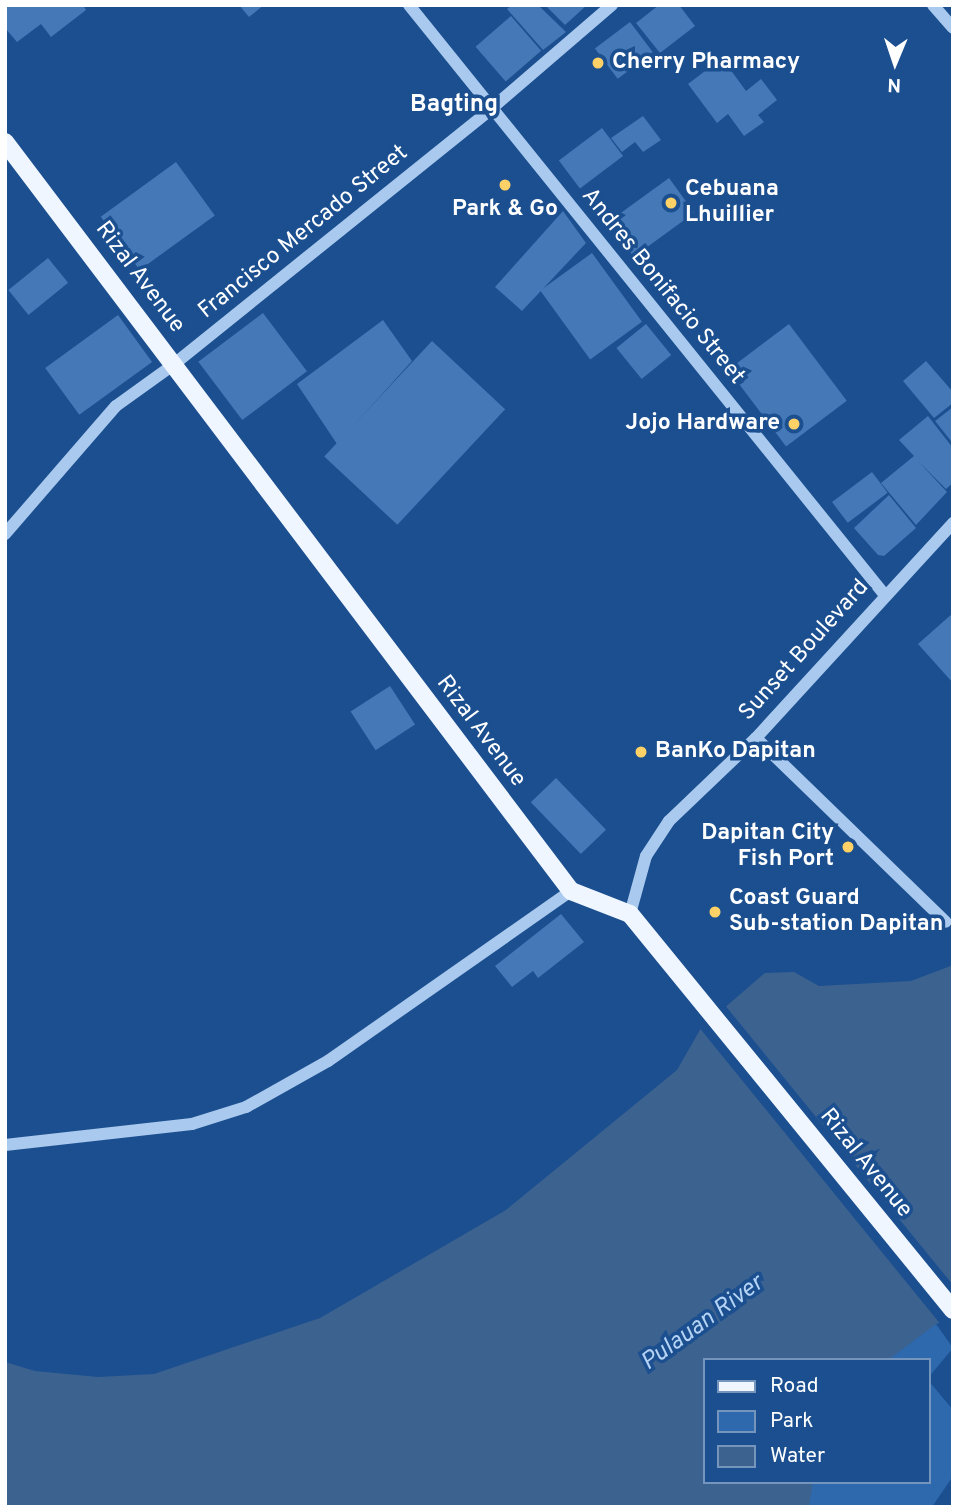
<!DOCTYPE html>
<html>
<head>
<meta charset="utf-8">
<style>
	body { margin:0 }
	#map { position:relative; width:958px; height:1512px; overflow:hidden; background:#1b4f8f; font-family:Overpass,sans-serif }
	div>[style] { position:absolute }
	.green>* { inset:0; background:#2e69ad }
	.water>* { inset:0; background:#3c6290 }
	.pier>* { inset:0; background:#1b4f8f }
	.building>* { inset:0; background:#4478b7; transform-origin:0 0 }
	.minor>* { height:12px; margin:-6px; padding:0 6px; transform-origin:6px; border-radius:6px; background:#a9c9ee }
	.major>* { height:18px; margin:-9px; padding:0 9px; transform-origin:9px; border-radius:9px; background:#f0f6ff }
	.dots>* { width:19px; height:19px; translate:-50% -50%; box-sizing:border-box; border:4px solid #1b4f8f; border-radius:50% }
	span { translate:-50% -50%; white-space:nowrap; text-align:center; line-height:1.15; -webkit-text-stroke:7px #1b4f8f; paint-order:stroke }
	.poi-label { font-size:23px; color:#fff; font-weight:700 }
	.left { translate:0 -50%; text-align:left }
	.right { translate:-100% -50%; text-align:right }
	.street-label { font-size:23px; color:#fff }
	.neighbourhood-label { font-size:24px; color:#fff; font-weight:700 }
	.water-label { font-size:24px; color:#b5d3f5; font-style:italic }
	.frame { position:absolute; inset:0; border:7px solid #fff; pointer-events:none }
	.legend { position:absolute; left:703px; top:1358px; width:228px; height:126px; box-sizing:border-box; background:#1b4f8f; border:2px solid #7695bc; margin:0; padding:9px 12px; list-style:none; font-size:21px; color:#fff }
	.legend li { display:flex; align-items:center; gap:14px; height:35px }
	.legend b { width:35px; border:2px solid #7695bc }
	.north { position:absolute; left:860px; top:28px; width:70px; height:70px; -webkit-text-stroke:5px #1b4f8f; paint-order:stroke; rotate:182deg; font-size:19px; font-weight:700; line-height:28px; text-align:center; color:#fff }
	.north::after { content:''; display:block; margin:auto; width:24px; height:32px; background:#fff; clip-path:polygon(50% 0,100% 100%,50% 72%,0 100%) }
</style>
</head>
<body>
<div id="map">
	<div class="green">
		<div style="clip-path:polygon(929px 1314px,953px 1348px,928px 1378px,928px 1360px,874px 1360px)"></div>
		<div style="clip-path:polygon(928px 1380px,953px 1410px,953px 1476px,932px 1507px,793px 1507px,799px 1482px,928px 1482px)"></div>
	</div>
	<div class="water">
		<div style="clip-path:polygon(953px 965px,953px 1319px,936px 1324px,888px 1360px,704px 1360px,704px 1482px,813px 1482px,809px 1507px,5px 1507px,5px 1362px,35px 1371px,98px 1377px,154px 1374px,320px 1318px,506px 1210px,677px 1070px,701px 1028px,765px 973px,794px 972px,819px 986px,911px 981px)"></div>
	</div>
	<div class="pier">
		<div style="clip-path:polygon(724px 1004px,953px 1285px,953px 1323px,942px 1326px,698px 1026px)"></div>
	</div>
	<div class="building">
		<div style="clip-path:polygon(5px 5px,83px 5px,86px 10px,51px 37px,41px 24px,17px 42px,5px 28px)"></div>
		<div style="clip-path:polygon(239px 5px,264px 5px,249px 17px)"></div>
		<div style="clip-path:polygon(512px 5px,538px 5px,566px 32px,543px 50px,507px 9px)"></div>
		<div style="clip-path:polygon(545px 5px,587px 5px,565px 25px)"></div>
		<div style="clip-path:polygon(659px 5px,679px 5px,695px 26px,660px 53px,636px 23px)"></div>
		<div style="left:511px;top:16px;width:46px;height:47px;rotate:49deg"></div>
		<div style="left:630px;top:22px;width:38px;height:44px;rotate:53deg"></div>
		<div style="clip-path:polygon(722px 58px,746px 91px,761px 79px,777px 100px,758px 115px,764px 122px,744px 136px,728px 114px,717px 123px,688px 84px)"></div>
		<div style="clip-path:polygon(643px 116px,661px 140px,643px 152px,635px 142px,622px 152px,611px 138px)"></div>
		<div style="left:602px;top:128px;width:35px;height:54px;rotate:53deg"></div>
		<div style="left:176px;top:162px;width:66px;height:93px;rotate:54deg"></div>
		<div style="left:669px;top:178px;width:43px;height:75px;rotate:54deg"></div>
		<div style="clip-path:polygon(563px 211px,586px 243px,522px 311px,495px 287px)"></div>
		<div style="left:592px;top:253px;width:85px;height:64px;rotate:54deg"></div>
		<div style="left:48px;top:258px;width:32px;height:51px;rotate:51deg"></div>
		<div style="left:263px;top:313px;width:73px;height:81px;rotate:53deg"></div>
		<div style="left:118px;top:315px;width:58px;height:90px;rotate:54deg"></div>
		<div style="clip-path:polygon(383px 320px,412px 361px,337px 444px,297px 384px)"></div>
		<div style="left:646px;top:324px;width:40px;height:38px;rotate:51deg"></div>
		<div style="left:789px;top:324px;width:96px;height:76px;rotate:53deg"></div>
		<div style="left:432px;top:341px;width:100px;height:158px;rotate:43deg"></div>
		<div style="clip-path:polygon(926px 361px,953px 392px,953px 403px,934px 418px,903px 381px)"></div>
		<div style="clip-path:polygon(953px 407px,953px 440px,951px 441px,935px 421px)"></div>
		<div style="clip-path:polygon(928px 416px,953px 448px,953px 483px,946px 489px,918px 461px,947px 492px,916px 525px,881px 483px,914px 456px,899px 440px)"></div>
		<div style="left:872px;top:472px;width:26px;height:50px;rotate:53deg"></div>
		<div style="clip-path:polygon(889px 495px,916px 528px,884px 556px,878px 555px,854px 528px)"></div>
		<div style="clip-path:polygon(953px 613px,953px 683px,918px 644px)"></div>
		<div style="left:390px;top:686px;width:46px;height:47px;rotate:57deg"></div>
		<div style="left:556px;top:778px;width:72px;height:35px;rotate:46deg"></div>
		<div style="clip-path:polygon(561px 914px,584px 942px,538px 978px,533px 971px,512px 987px,495px 966px)"></div>
	</div>
	<div class="minor">
		<div style="left:409px;top:5px;width:757px;rotate:51.12deg"></div>
		<div style="left:933px;top:5px;width:30px;rotate:49deg"></div>
		<div style="left:5px;top:534px;width:169px;rotate:-49.1deg"></div>
		<div style="left:116px;top:406px;width:70px;rotate:-35.7deg"></div>
		<div style="left:173px;top:365px;width:408px;rotate:-38.8deg"></div>
		<div style="left:491px;top:109px;width:160px;rotate:-40.7deg"></div>
		<div style="left:756px;top:738px;width:264px;rotate:44.1deg"></div>
		<div style="left:630px;top:914px;width:60px;rotate:-74.6deg"></div>
		<div style="left:646px;top:856px;width:42px;rotate:-56.7deg"></div>
		<div style="left:669px;top:821px;width:120px;rotate:-43.7deg"></div>
		<div style="left:756px;top:738px;width:292px;rotate:-47.5deg"></div>
		<div style="left:5px;top:1145px;width:188px;rotate:-6.4deg"></div>
		<div style="left:192px;top:1124px;width:57px;rotate:-17.5deg"></div>
		<div style="left:246px;top:1107px;width:94px;rotate:-29.3deg"></div>
		<div style="left:328px;top:1061px;width:297px;rotate:-35deg"></div>
	</div>
	<div class="major">
		<div style="left:5px;top:142px;width:939px;rotate:52.92deg"></div>
		<div style="left:571px;top:891px;width:63px;rotate:21.3deg"></div>
		<div style="left:630px;top:914px;width:511px;rotate:50.8deg"></div>
	</div>
	<div class="dots">
		<div style="left:598px;top:63px;background:#ffd166"></div>
		<div style="left:505px;top:185px;background:#ffd166"></div>
		<div style="left:671px;top:203px;background:#ffd166"></div>
		<div style="left:794px;top:424px;background:#ffd166"></div>
		<div style="left:641px;top:752px;background:#ffd166"></div>
		<div style="left:848px;top:847px;background:#ffd166"></div>
		<div style="left:715px;top:912px;background:#ffd166"></div>
	</div>
	<div class="poi-label">
		<span class="left" style="left:612px;top:63px">Cherry Pharmacy</span>
		<span class="left" style="left:685px;top:203px">Cebuana<br>Lhuillier</span>
		<span style="left:505px;top:210px">Park &amp; Go</span>
		<span class="right" style="left:780px;top:424px">Jojo Hardware</span>
		<span class="left" style="left:655px;top:752px">BanKo Dapitan</span>
		<span class="right" style="left:834px;top:847px">Dapitan City<br>Fish Port</span>
		<span class="left" style="left:729px;top:912px">Coast Guard<br>Sub-station Dapitan</span>
	</div>
	<div class="street-label">
		<span style="left:304px;top:233px;rotate:-39deg">Francisco Mercado Street</span>
		<span style="left:139px;top:278px;rotate:53deg">Rizal Avenue</span>
		<span style="left:662px;top:287px;rotate:51deg">Andres Bonifacio Street</span>
		<span style="left:805px;top:651px;rotate:-48deg">Sunset Boulevard</span>
		<span style="left:480px;top:732px;rotate:53deg">Rizal Avenue</span>
		<span style="left:865px;top:1164px;rotate:51deg">Rizal Avenue</span>
	</div>
	<div class="neighbourhood-label">
		<span style="left:454px;top:106px">Bagting</span>
	</div>
	<div class="water-label">
		<span style="left:703px;top:1324px;rotate:-36deg">Pulauan River</span>
	</div>
	<div class="frame"></div>
	<ul class="legend">
	<li><b style="height:9px;background:#f0f6ff"></b>Road</li>
	<li><b style="height:19px;background:#2e69ad"></b>Park</li>
	<li><b style="height:19px;background:#3c6290"></b>Water</li>
	</ul>
	<div class="north">N</div>
</div>
</body>
</html>
